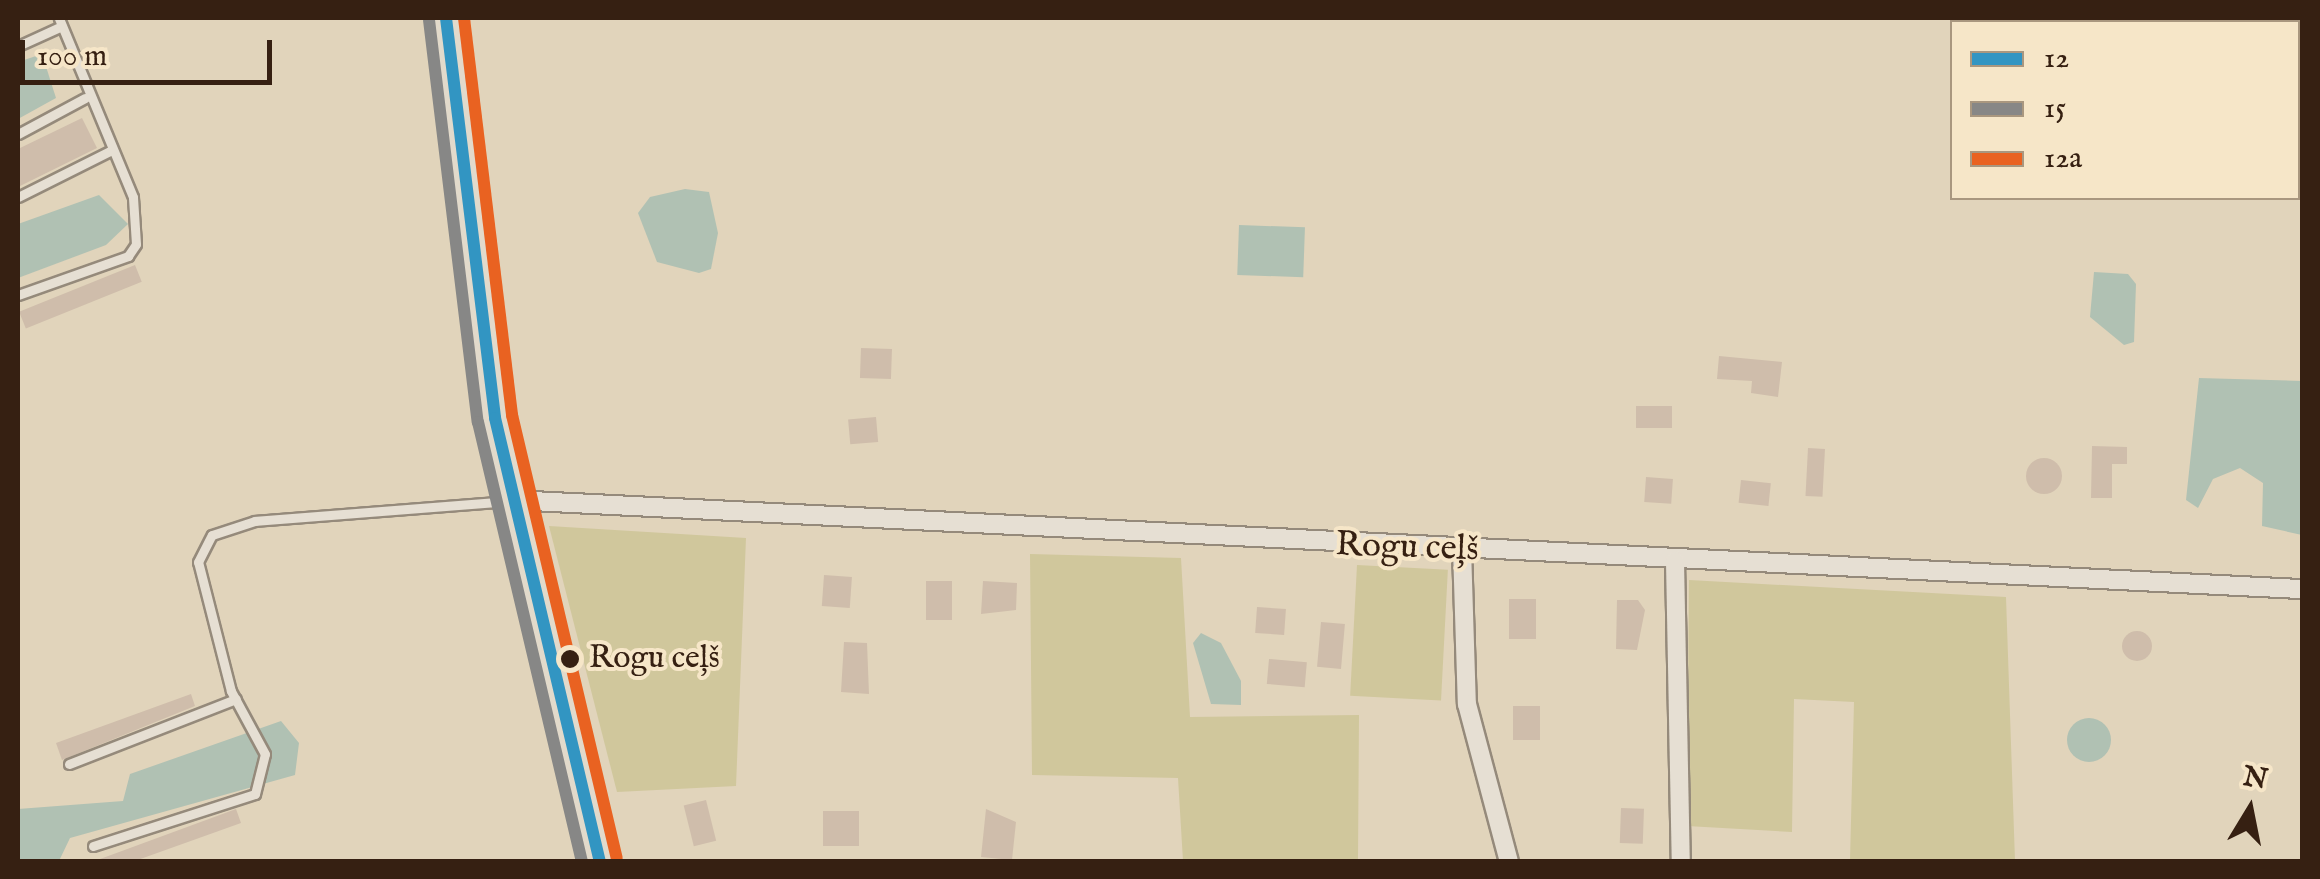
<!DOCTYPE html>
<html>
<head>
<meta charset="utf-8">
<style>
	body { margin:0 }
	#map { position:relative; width:2320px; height:879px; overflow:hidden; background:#e1d4bb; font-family:"IM FELL English",serif }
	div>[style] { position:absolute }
	.green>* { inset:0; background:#d0c79c; transform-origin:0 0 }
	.water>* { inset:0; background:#b0c1b3; transform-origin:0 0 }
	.round { border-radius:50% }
	.building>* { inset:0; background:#cfbdab; transform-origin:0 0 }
	.roads { filter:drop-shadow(2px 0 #958a7b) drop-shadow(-2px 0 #958a7b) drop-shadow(0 2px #958a7b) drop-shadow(0 -2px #958a7b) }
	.lane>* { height:9px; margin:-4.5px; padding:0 4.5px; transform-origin:4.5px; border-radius:4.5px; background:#e6dfd3 }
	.street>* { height:18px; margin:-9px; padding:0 9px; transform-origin:9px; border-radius:9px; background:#e6dfd3 }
	.primary>* { height:28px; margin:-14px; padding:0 14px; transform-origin:14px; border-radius:14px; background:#e2dacb }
	.bus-1>* { height:12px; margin:-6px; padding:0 6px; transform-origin:6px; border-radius:6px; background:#3295c2 }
	.bus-2>* { height:12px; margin:-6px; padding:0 6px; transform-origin:6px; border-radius:6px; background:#878786 }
	.bus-3>* { height:12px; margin:-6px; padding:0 6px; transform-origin:6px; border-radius:6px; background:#e96221 }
	.dots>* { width:28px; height:28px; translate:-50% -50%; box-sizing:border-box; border:5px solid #f6e6c8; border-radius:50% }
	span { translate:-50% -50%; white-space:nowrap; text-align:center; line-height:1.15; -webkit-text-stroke:8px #f6e6c8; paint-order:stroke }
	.bus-label { font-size:32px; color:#362012 }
	.left { translate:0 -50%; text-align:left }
	.street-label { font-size:35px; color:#362012 }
	.frame { position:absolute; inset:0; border:20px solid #362012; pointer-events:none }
	.legend { position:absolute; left:1950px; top:20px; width:350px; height:180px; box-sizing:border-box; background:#f6e6c8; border:2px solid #a9977f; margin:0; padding:12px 18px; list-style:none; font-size:30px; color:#362012 }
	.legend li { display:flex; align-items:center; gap:20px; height:50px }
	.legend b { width:50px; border:2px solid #a9977f }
	.north { position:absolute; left:2200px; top:759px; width:100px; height:100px; -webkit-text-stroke:8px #f6e6c8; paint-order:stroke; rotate:10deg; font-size:28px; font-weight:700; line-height:40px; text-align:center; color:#362012 }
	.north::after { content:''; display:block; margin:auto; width:35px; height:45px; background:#362012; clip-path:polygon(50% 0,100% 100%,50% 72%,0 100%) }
	.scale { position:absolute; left:20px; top:40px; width:252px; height:45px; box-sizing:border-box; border:5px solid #362012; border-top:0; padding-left:12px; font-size:30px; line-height:35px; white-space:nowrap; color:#362012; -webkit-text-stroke:8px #f6e6c8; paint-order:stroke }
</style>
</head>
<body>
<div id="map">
	<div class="green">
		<div style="clip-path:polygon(549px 526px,746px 538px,736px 786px,617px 792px)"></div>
		<div style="clip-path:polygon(1030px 554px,1181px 558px,1190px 717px,1359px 715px,1358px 861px,1183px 861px,1178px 778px,1032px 775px)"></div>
		<div style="left:1357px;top:565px;width:91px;height:131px;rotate:3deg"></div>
		<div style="clip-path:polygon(1689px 580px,2006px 597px,2015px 861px,1850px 861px,1854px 702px,1794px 699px,1792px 832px,1687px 826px)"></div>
	</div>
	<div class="water">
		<div style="clip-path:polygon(42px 54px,56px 98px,18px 119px,18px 62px)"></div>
		<div style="clip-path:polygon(685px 189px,709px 192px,718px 233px,711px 269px,699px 273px,657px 262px,638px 213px,650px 197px)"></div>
		<div style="clip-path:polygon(99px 195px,128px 224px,106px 245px,18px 278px,18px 224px)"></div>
		<div style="left:1239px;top:225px;width:66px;height:50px;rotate:2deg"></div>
		<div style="clip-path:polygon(2094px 272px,2128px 274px,2136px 284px,2134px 342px,2124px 345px,2090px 317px)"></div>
		<div style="clip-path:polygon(2199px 378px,2302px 381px,2302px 535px,2262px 526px,2263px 483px,2240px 468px,2213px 479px,2198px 508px,2186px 500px)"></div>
		<div style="clip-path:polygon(1201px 633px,1221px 643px,1241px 681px,1241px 705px,1211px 704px,1193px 643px)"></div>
		<div class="round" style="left:2067px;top:718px;width:44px;height:44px"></div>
		<div style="clip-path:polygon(281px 721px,299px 743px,295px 775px,70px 838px,59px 861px,18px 862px,18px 809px,123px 801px,130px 774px)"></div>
	</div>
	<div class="building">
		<div style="clip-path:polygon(82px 118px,97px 148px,18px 187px,18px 149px)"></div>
		<div style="left:135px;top:265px;width:18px;height:125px;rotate:68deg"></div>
		<div style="left:861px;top:348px;width:31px;height:30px;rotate:2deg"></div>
		<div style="clip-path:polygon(1719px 356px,1782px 362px,1778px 397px,1751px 393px,1752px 381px,1717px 379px)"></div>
		<div style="left:1636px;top:406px;width:36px;height:22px"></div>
		<div style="left:876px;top:417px;width:25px;height:28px;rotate:85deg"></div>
		<div style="clip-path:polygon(2092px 446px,2127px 447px,2127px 464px,2112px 464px,2112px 498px,2091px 498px)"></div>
		<div style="left:1808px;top:448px;width:17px;height:48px;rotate:3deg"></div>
		<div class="round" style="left:2026px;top:458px;width:36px;height:36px"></div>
		<div style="left:1646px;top:477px;width:27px;height:25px;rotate:4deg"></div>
		<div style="left:1741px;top:480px;width:30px;height:23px;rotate:6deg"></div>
		<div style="left:824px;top:575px;width:28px;height:31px;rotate:4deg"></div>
		<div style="left:926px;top:581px;width:26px;height:39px"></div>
		<div style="clip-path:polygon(983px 581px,1017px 583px,1016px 610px,981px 614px)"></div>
		<div style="left:1509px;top:599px;width:27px;height:40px"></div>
		<div style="clip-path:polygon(1617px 600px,1638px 600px,1645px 610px,1637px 650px,1616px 649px)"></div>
		<div style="left:1257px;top:607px;width:29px;height:26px;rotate:4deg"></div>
		<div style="left:1321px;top:622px;width:24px;height:45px;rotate:5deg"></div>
		<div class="round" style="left:2122px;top:631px;width:30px;height:30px"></div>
		<div style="clip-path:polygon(844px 642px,867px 643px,869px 694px,841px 692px)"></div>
		<div style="left:1269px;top:659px;width:38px;height:25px;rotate:5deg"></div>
		<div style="clip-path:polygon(191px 694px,195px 706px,62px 760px,56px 743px)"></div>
		<div style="left:1540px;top:706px;width:34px;height:27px;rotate:90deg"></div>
		<div style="left:706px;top:800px;width:42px;height:23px;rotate:76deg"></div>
		<div style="left:1621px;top:808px;width:23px;height:35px;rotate:2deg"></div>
		<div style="clip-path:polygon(236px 809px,241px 823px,132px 862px,92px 862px)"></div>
		<div style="clip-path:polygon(986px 809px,1016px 822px,1012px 860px,981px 857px)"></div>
		<div style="left:823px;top:811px;width:36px;height:35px"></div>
	</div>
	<div class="roads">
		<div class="lane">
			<div style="left:18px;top:46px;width:48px;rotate:-24.4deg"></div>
			<div style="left:18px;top:134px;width:76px;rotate:-28.2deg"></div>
			<div style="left:18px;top:197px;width:105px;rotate:-26.6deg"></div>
			<div style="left:18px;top:295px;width:117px;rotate:-19.5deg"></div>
			<div style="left:128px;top:256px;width:14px;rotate:-56deg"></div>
			<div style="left:136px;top:244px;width:47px;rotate:-93.7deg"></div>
			<div style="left:133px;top:197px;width:194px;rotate:-112.5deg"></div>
			<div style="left:69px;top:764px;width:179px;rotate:-21.3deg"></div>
			<div style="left:93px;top:846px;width:170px;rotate:-17.8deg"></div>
			<div style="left:255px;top:794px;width:41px;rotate:-76deg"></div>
			<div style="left:265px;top:754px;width:72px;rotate:-118.4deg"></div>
			<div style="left:231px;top:691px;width:133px;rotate:-104.3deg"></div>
			<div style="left:198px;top:562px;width:30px;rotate:-63deg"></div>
			<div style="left:212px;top:535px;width:45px;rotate:-18deg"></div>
			<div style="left:255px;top:521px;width:254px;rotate:-4.5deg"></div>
		</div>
		<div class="street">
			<div style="left:512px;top:500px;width:1792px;rotate:2.85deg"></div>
			<div style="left:1462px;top:549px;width:155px;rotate:88.2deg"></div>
			<div style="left:1467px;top:704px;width:163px;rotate:75.1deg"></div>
			<div style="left:1675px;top:561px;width:301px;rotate:88.9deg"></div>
		</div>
		<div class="primary">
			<div style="left:446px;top:18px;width:403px;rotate:83deg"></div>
			<div style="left:495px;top:418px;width:456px;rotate:76.7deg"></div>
		</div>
	</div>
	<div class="bus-1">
		<div style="left:446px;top:18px;width:403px;rotate:83deg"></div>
		<div style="left:495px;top:418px;width:456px;rotate:76.7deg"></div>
	</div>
	<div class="bus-2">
		<div style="left:429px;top:20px;width:405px;rotate:83.1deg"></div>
		<div style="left:478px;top:422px;width:452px;rotate:76.7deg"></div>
	</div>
	<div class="bus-3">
		<div style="left:464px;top:18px;width:400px;rotate:83.1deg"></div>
		<div style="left:512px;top:415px;width:455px;rotate:76.7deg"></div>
	</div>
	<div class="dots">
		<div style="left:570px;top:659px;background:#362012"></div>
	</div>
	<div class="bus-label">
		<span class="left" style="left:589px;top:659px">Rogu ceļš</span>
	</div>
	<div class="street-label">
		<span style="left:1407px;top:548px;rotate:2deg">Rogu ceļš</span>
	</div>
	<div class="frame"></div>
	<ul class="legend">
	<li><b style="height:12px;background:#3295c2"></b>12</li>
	<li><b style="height:12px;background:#878786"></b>15</li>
	<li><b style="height:12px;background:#e96221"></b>12a</li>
	</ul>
	<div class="north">N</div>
	<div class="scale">100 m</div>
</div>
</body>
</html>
